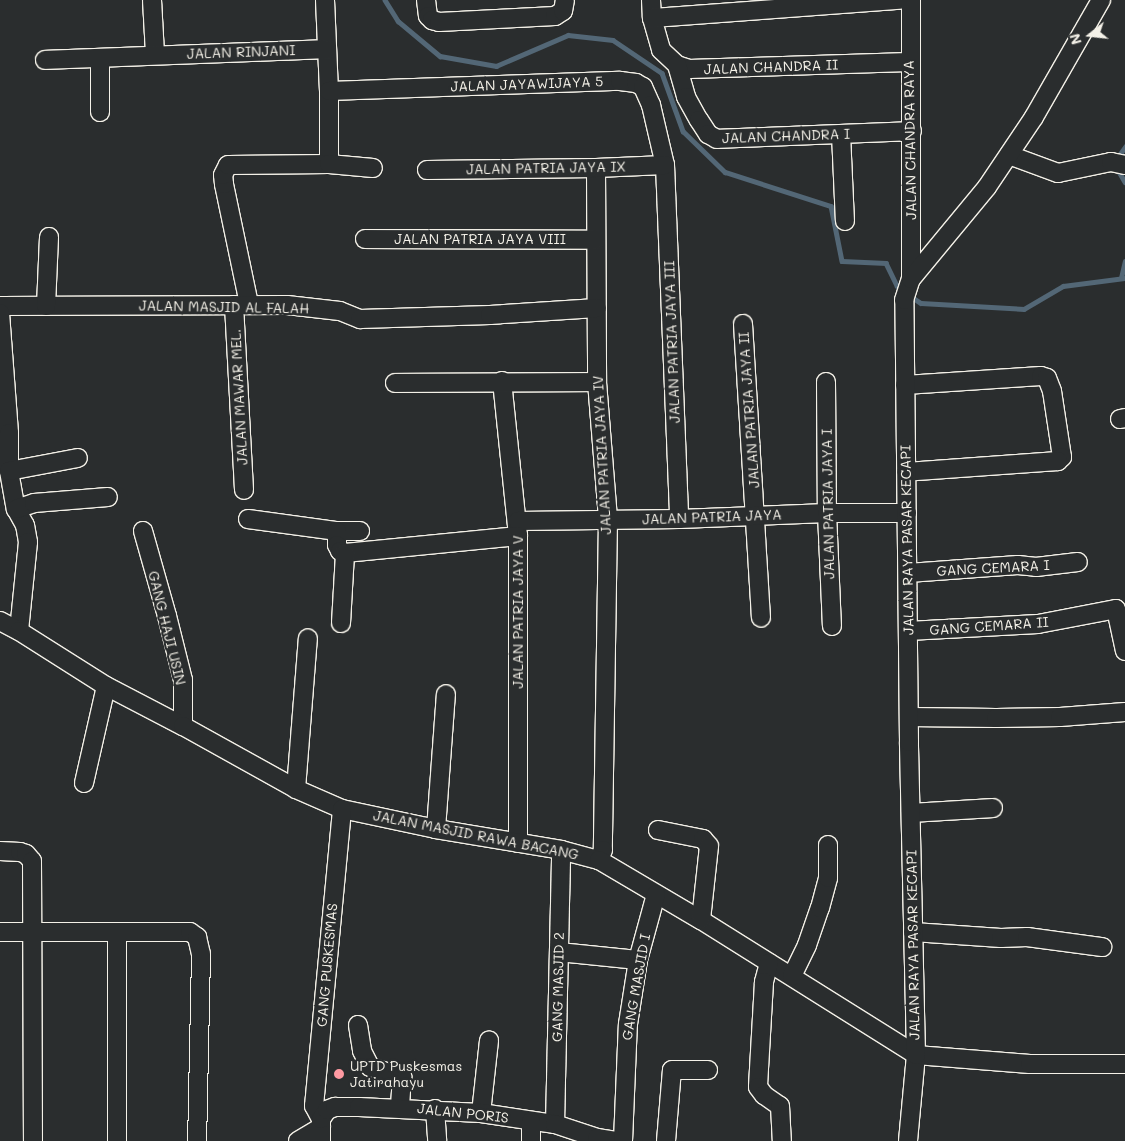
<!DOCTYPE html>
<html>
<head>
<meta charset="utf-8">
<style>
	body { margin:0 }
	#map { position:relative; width:1125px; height:1141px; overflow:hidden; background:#2a2d2e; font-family:Mali,sans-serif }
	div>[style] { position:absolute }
	.stream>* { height:4.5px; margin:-2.25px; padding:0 2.25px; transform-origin:2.25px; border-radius:2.25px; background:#536776 }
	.roads { filter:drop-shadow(1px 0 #f4f1e8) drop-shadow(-1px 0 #f4f1e8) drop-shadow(0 1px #f4f1e8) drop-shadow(0 -1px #f4f1e8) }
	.minor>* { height:18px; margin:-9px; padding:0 9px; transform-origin:9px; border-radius:9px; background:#2a2d2e }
	.dots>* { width:14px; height:14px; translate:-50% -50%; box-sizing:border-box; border:2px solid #2a2d2e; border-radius:50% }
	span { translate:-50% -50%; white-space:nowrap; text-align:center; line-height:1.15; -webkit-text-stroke:4.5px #2a2d2e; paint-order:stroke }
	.street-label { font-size:14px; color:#f4f1e8 }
	.poi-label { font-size:14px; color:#f4f1e8 }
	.left { translate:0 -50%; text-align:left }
	.north { position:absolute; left:1065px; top:10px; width:50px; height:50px; -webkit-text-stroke:4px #2a2d2e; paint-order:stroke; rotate:254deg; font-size:14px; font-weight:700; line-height:20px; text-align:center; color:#f4f1e8 }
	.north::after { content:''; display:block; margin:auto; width:18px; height:22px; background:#f4f1e8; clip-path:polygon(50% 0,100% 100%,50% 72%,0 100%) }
</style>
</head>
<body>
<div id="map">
	<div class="stream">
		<div style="left:385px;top:0;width:25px;rotate:58deg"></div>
		<div style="left:398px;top:21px;width:55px;rotate:39.8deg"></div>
		<div style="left:440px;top:56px;width:57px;rotate:10.1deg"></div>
		<div style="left:496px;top:66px;width:78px;rotate:-23.3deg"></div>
		<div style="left:568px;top:35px;width:45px;rotate:6.3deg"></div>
		<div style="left:613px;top:40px;width:59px;rotate:34deg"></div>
		<div style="left:662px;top:73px;width:62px;rotate:70.1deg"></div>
		<div style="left:683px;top:131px;width:59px;rotate:44.3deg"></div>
		<div style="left:725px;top:172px;width:111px;rotate:17.8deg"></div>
		<div style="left:831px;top:206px;width:56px;rotate:78.7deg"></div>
		<div style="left:842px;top:261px;width:44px;rotate:2.6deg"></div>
		<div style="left:886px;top:263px;width:25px;rotate:64deg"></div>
		<div style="left:897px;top:286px;width:7px;rotate:34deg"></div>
		<div style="left:1117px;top:158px;width:14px;rotate:-54deg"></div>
		<div style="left:1117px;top:168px;width:16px;rotate:60deg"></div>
		<div style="left:1121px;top:278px;width:17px;rotate:-77deg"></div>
		<div style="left:909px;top:295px;width:14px;rotate:34deg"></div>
		<div style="left:921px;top:303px;width:103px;rotate:3.3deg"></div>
		<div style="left:1024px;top:309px;width:45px;rotate:-30.5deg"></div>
		<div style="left:1063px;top:286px;width:63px;rotate:-7.4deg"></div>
	</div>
	<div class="roads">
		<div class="minor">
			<div style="left:152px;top:0;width:54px;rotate:86.8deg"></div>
			<div style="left:325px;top:0;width:91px;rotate:87.5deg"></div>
			<div style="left:329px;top:91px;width:73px;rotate:90deg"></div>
			<div style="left:426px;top:0;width:16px;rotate:83deg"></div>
			<div style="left:428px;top:16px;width:6px;rotate:45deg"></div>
			<div style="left:432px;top:20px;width:7px;rotate:16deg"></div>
			<div style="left:439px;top:22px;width:116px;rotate:-3deg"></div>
			<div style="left:555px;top:16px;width:9px;rotate:-32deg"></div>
			<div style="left:563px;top:11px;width:11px;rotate:-80deg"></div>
			<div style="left:651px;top:0;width:18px;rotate:87deg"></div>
			<div style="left:652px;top:18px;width:33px;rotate:74deg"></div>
			<div style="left:661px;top:50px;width:22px;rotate:43deg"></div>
			<div style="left:677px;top:65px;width:13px;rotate:18deg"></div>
			<div style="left:689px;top:69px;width:220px;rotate:-1.8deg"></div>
			<div style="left:911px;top:0;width:279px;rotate:90deg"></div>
			<div style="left:652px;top:18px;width:249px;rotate:-4.2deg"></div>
			<div style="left:45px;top:60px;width:282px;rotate:-2.2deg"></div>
			<div style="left:677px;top:65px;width:33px;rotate:74deg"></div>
			<div style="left:686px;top:97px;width:26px;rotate:61deg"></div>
			<div style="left:699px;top:120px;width:17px;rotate:57deg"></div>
			<div style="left:708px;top:134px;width:10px;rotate:29deg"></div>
			<div style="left:717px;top:139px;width:195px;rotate:-2.3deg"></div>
			<div style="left:329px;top:91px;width:291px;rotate:-2deg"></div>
			<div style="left:620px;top:81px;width:16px;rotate:7deg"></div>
			<div style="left:636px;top:83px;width:8px;rotate:30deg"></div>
			<div style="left:643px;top:87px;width:20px;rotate:66deg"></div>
			<div style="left:651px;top:105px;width:62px;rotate:76.9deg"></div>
			<div style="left:665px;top:165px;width:354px;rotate:87.7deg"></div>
			<div style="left:100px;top:112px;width:54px;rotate:-90deg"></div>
			<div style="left:841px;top:134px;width:87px;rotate:87.4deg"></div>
			<div style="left:1009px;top:155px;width:52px;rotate:20.2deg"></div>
			<div style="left:1058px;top:173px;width:54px;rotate:-11.7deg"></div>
			<div style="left:1111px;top:162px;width:14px;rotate:12deg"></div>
			<div style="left:596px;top:168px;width:214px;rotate:89.7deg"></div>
			<div style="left:597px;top:382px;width:137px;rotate:85.4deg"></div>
			<div style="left:608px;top:519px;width:331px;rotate:90.9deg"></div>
			<div style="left:603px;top:850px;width:11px;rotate:112deg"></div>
			<div style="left:427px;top:170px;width:169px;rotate:-0.7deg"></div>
			<div style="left:596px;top:168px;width:69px;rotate:-2.5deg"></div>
			<div style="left:365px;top:239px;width:231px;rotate:0.2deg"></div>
			<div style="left:249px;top:304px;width:123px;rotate:-101.8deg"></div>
			<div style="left:224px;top:184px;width:9px;rotate:-96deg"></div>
			<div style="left:223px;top:175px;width:11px;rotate:-63deg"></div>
			<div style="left:228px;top:165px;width:101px;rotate:-0.6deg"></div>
			<div style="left:329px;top:164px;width:44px;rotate:5.2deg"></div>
			<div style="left:234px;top:305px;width:185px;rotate:86.9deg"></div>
			<div style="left:0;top:306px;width:287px;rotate:-0.2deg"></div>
			<div style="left:287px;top:305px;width:53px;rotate:6.5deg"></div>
			<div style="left:340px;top:311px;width:22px;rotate:22deg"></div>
			<div style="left:360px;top:319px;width:130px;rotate:-1.8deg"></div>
			<div style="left:490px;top:315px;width:107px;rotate:-3.7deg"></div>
			<div style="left:46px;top:306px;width:69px;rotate:-87.5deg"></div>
			<div style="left:0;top:313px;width:120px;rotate:85.7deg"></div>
			<div style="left:9px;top:433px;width:38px;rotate:90deg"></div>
			<div style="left:9px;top:471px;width:39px;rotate:80deg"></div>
			<div style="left:16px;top:509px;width:18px;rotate:61deg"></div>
			<div style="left:25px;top:525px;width:17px;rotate:80deg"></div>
			<div style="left:28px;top:542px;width:89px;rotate:95.8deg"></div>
			<div style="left:743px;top:324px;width:294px;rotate:86.5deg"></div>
			<div style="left:502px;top:381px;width:156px;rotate:84.1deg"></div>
			<div style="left:518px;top:536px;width:307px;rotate:90deg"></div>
			<div style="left:826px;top:382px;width:131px;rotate:89.6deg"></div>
			<div style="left:827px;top:513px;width:113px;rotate:87.5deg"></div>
			<div style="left:395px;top:383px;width:202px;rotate:-0.3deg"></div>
			<div style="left:905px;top:385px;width:136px;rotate:-3.8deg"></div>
			<div style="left:1041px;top:376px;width:6px;rotate:18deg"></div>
			<div style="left:1047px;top:378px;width:14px;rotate:69deg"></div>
			<div style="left:1052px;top:391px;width:67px;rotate:81.4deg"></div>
			<div style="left:1062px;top:457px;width:6px;rotate:135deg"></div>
			<div style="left:1058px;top:461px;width:152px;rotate:175.9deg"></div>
			<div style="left:1120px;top:419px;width:5px;rotate:-11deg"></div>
			<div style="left:9px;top:471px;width:70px;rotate:-10.7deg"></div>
			<div style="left:16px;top:509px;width:19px;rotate:-18deg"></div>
			<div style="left:34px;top:503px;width:74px;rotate:-4.6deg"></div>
			<div style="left:248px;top:519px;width:90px;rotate:7.7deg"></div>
			<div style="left:337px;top:531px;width:23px"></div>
			<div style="left:518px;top:521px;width:161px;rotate:-0.7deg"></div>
			<div style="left:679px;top:519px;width:148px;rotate:-2.3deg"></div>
			<div style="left:827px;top:513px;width:80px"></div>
			<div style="left:143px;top:531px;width:88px;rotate:74.2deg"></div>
			<div style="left:167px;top:616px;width:66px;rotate:76deg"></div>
			<div style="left:183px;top:680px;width:46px;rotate:90deg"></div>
			<div style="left:337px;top:531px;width:14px;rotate:90deg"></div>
			<div style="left:337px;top:545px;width:7px;rotate:63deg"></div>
			<div style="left:340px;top:551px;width:5px;rotate:22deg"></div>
			<div style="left:345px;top:553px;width:174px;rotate:-5.6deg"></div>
			<div style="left:908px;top:573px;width:110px;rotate:-4.2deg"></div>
			<div style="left:1018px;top:565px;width:18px;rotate:6deg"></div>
			<div style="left:1036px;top:567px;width:42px;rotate:-6.8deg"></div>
			<div style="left:0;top:621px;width:21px;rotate:28deg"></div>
			<div style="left:19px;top:631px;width:103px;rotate:32.3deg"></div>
			<div style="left:106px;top:686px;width:87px;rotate:27.5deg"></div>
			<div style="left:183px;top:726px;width:129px;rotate:29.1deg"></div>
			<div style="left:296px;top:789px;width:50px;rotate:23.5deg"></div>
			<div style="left:342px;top:809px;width:96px;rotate:12deg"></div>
			<div style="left:436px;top:829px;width:127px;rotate:9.5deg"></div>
			<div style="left:561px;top:850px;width:39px;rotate:15deg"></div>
			<div style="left:599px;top:860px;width:118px;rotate:30.5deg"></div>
			<div style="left:701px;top:920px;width:254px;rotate:32.1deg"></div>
			<div style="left:916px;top:1055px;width:114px;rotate:4.5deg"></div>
			<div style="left:1030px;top:1064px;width:95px"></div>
			<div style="left:341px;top:623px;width:70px;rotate:-86.7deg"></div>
			<div style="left:908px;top:631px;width:130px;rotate:-3.1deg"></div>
			<div style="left:1038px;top:624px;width:79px;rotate:-10.9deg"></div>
			<div style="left:1116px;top:609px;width:43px;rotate:77.9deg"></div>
			<div style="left:909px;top:717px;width:87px;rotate:0.7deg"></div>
			<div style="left:996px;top:718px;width:64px;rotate:-0.9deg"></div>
			<div style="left:1060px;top:717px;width:65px;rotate:-4.4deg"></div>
			<div style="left:84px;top:783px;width:99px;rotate:-77.2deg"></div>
			<div style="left:296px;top:789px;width:151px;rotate:-85.5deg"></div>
			<div style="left:911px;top:813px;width:82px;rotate:-3.5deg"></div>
			<div style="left:436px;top:829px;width:135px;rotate:-85.8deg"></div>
			<div style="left:658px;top:830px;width:46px;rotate:11.3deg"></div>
			<div style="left:703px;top:839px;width:9px;rotate:49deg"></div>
			<div style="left:709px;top:846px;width:74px;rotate:96.2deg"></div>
			<div style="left:0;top:851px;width:20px;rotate:3deg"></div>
			<div style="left:20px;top:852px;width:6px;rotate:18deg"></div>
			<div style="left:26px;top:854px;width:9px;rotate:49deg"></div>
			<div style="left:32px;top:861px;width:280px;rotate:89.8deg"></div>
			<div style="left:0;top:932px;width:190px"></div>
			<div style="left:190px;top:932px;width:9px;rotate:36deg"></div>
			<div style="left:197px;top:937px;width:17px;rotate:77deg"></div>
			<div style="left:201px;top:954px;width:187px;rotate:91.2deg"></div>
			<div style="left:913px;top:932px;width:88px;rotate:3.9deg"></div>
			<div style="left:1001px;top:938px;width:26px;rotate:-2deg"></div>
			<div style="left:1027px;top:937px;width:76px;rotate:7.6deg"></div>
			<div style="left:559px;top:952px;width:79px;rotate:5.8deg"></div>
			<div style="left:769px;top:963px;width:20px;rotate:105deg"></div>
			<div style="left:764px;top:982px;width:105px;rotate:93.3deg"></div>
			<div style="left:758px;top:1087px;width:10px;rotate:53deg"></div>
			<div style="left:764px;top:1095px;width:19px;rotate:35deg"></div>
			<div style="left:780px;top:1106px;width:35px;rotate:87deg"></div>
			<div style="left:792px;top:976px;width:34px;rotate:-64deg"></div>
			<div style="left:807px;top:945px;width:39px;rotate:-71deg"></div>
			<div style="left:820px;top:908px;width:31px;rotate:-75deg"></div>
			<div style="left:828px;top:878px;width:33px;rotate:-90deg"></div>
			<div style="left:358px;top:1025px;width:26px;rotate:81deg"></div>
			<div style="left:362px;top:1051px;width:18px;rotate:63deg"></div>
			<div style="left:370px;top:1067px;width:34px;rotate:17deg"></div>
			<div style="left:402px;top:1077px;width:30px;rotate:94deg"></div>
			<div style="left:435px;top:1109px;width:32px;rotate:86deg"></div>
			<div style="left:481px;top:1113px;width:73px;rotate:-83.7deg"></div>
			<div style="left:321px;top:1119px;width:15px;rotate:-118deg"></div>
			<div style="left:314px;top:1106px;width:298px;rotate:-84.6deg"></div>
			<div style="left:555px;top:1124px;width:274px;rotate:-88.7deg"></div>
			<div style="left:117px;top:1141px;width:209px;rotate:-90deg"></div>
			<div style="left:298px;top:1141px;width:27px;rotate:-31deg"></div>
			<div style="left:321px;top:1141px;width:22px;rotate:-90deg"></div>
			<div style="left:321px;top:1119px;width:11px;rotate:-56deg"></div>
			<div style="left:327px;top:1110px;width:9px;rotate:-21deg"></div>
			<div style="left:335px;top:1107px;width:24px"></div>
			<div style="left:359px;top:1107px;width:122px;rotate:2.8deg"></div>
			<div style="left:481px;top:1113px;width:75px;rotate:8.5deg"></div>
			<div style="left:555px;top:1124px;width:44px;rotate:18.4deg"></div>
			<div style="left:597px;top:1138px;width:19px;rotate:9deg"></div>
			<div style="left:531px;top:1141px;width:20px;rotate:-90deg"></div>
			<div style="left:623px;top:1141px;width:117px;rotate:-87.6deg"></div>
			<div style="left:628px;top:1024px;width:65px;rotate:-81.1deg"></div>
			<div style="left:638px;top:960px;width:68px;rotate:-74.7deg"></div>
			<div style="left:666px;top:1141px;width:71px;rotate:-85.2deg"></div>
			<div style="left:672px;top:1070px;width:36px"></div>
			<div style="left:908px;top:1141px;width:86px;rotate:-84.7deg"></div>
			<div style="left:916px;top:1055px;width:313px;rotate:-91.3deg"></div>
			<div style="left:909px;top:742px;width:442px;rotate:-90.6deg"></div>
			<div style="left:904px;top:300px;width:22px;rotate:-72deg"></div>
			<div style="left:911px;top:279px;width:119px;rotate:-50.4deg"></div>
			<div style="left:987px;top:187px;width:84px;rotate:-56.1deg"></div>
			<div style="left:1034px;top:117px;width:135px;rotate:-60.2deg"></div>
		</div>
	</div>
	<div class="dots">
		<div style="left:339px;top:1074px;background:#ff9aa2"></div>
	</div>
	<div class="street-label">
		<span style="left:241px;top:52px;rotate:-2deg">JALAN RINJANI</span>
		<span style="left:771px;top:67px;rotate:-2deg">JALAN CHANDRA II</span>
		<span style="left:527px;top:84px;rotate:-2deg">JALAN JAYAWIJAYA 5</span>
		<span style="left:786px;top:136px;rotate:-2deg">JALAN CHANDRA I</span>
		<span style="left:910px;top:140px;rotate:-91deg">JALAN CHANDRA RAYA</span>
		<span style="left:546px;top:168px;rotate:-1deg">JALAN PATRIA JAYA IX</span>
		<span style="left:480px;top:239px">JALAN PATRIA JAYA VIII</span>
		<span style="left:224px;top:307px;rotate:1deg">JALAN MASJID AL FALAH</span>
		<span style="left:672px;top:342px;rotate:-92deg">JALAN PATRIA JAYA III</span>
		<span style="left:239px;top:397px;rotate:-93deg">JALAN MAWAR MEL.</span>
		<span style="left:749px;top:410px;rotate:-94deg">JALAN PATRIA JAYA II</span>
		<span style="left:602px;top:455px;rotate:-93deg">JALAN PATRIA JAYA IV</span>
		<span style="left:828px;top:504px;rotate:-91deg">JALAN PATRIA JAYA I</span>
		<span style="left:712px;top:517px;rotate:-2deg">JALAN PATRIA JAYA</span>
		<span style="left:907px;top:540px;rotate:-91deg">JALAN RAYA PASAR KECAPI</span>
		<span style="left:993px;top:568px;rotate:-3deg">GANG CEMARA I</span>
		<span style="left:518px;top:612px;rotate:-90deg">JALAN PATRIA JAYA V</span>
		<span style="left:989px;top:626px;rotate:-4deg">GANG CEMARA II</span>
		<span style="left:167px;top:628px;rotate:76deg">GANG HAJI USIN</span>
		<span style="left:476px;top:835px;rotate:11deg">JALAN MASJID RAWA BACANG</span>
		<span style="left:913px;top:945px;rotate:-91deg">JALAN RAYA PASAR KECAPI</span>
		<span style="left:327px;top:965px;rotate:-85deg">GANG PUSKESMAS</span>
		<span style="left:558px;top:987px;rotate:-89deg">GANG MASJID 2</span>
		<span style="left:636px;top:987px;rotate:-80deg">GANG MASJID I</span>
		<span style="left:463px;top:1113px;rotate:6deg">JALAN PORIS</span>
	</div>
	<div class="poi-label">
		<span class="left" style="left:350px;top:1074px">UPTD Puskesmas<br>Jatirahayu</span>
	</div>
	<div class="north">N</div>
</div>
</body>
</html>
